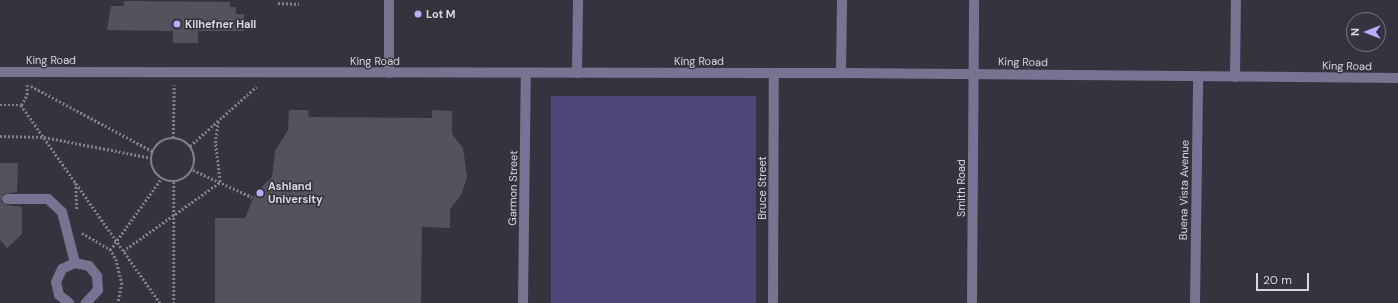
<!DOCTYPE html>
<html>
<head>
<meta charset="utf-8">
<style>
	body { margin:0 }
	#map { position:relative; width:1398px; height:303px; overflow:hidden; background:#35343e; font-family:"DM Sans",sans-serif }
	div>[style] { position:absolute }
	.green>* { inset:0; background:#4f4578; transform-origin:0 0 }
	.building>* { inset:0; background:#54525d }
	.path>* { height:2.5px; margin-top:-1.25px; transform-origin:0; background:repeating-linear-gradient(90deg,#82818a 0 2px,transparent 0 4px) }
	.path>.ring { margin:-1.25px; padding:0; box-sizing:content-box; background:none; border:2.5px solid #82818a; border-radius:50% }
	.minor>* { height:10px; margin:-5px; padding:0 5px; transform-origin:5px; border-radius:5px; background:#787393 }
	.dots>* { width:11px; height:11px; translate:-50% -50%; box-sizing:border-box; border:2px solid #35343e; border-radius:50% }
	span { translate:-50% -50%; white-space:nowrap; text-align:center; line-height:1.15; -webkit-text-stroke:3px #35343e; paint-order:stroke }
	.poi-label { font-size:11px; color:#d8d7de; font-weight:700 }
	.left { translate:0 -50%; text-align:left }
	.street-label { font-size:11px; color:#d8d7de }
	.north { position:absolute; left:1346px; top:12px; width:40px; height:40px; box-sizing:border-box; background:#35343e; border:1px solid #76757e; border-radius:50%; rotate:270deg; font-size:11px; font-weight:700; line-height:16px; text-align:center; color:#d8d7de }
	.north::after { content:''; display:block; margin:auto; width:14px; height:18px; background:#b8abf7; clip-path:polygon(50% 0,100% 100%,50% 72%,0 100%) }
	.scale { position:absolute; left:1256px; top:273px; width:53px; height:18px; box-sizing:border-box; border:2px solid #d8d7de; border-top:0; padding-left:5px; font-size:12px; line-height:14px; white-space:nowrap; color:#d8d7de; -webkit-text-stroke:3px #35343e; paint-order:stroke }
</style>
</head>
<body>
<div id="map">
	<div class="green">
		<div style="left:551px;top:96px;width:205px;height:207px"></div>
	</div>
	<div class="building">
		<div style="clip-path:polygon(124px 1px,230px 2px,230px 7px,236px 7px,236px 14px,244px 14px,244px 31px,198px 31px,198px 43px,173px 43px,173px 31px,107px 30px,111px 6px,124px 6px)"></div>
		<div style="clip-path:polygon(289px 110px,308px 110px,309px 117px,432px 118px,432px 110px,452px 111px,452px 134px,463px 148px,467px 177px,461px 195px,450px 209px,450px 228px,422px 227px,421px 303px,215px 303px,215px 218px,245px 218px,255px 194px,272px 177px,275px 151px,288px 130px)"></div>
		<div style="clip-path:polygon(0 163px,18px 163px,17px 192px,3px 194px,1px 202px,7px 205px,22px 207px,22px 234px,7px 248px,0 240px)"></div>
	</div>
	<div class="path">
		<div style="left:278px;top:3px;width:21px;rotate:3deg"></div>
		<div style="left:31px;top:86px;width:140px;rotate:28.2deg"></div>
		<div style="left:0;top:105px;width:21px"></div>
		<div style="left:21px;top:105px;width:242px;rotate:54.9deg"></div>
		<div style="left:21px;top:105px;width:12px;rotate:-59deg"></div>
		<div style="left:27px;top:95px;width:10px;rotate:-90deg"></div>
		<div style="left:0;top:136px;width:44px;rotate:1.3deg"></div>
		<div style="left:44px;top:137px;width:110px;rotate:11deg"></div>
		<div style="left:173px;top:138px;width:53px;rotate:-88.9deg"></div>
		<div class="ring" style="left:151px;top:138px;width:41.5px;height:41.5px"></div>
		<div style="left:190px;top:146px;width:89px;rotate:-41.8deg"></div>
		<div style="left:193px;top:170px;width:65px;rotate:24.6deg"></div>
		<div style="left:174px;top:182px;width:121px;rotate:90deg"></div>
		<div style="left:76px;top:183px;width:26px;rotate:88deg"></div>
		<div style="left:82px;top:233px;width:32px;rotate:30deg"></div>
		<div style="left:110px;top:249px;width:12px;rotate:59deg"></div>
		<div style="left:116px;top:259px;width:25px;rotate:76deg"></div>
		<div style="left:122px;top:283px;width:20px;rotate:101deg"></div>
		<div style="left:110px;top:250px;width:87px;rotate:-54.3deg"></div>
		<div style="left:123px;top:251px;width:119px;rotate:-35.4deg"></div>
		<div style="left:220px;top:182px;width:39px;rotate:-97deg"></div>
		<div style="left:215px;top:143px;width:22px;rotate:-82deg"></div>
	</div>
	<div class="minor">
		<div style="left:389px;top:0;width:73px;rotate:90deg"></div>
		<div style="left:0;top:72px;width:841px;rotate:0.07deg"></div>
		<div style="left:841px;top:73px;width:557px;rotate:0.51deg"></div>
		<div style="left:577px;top:73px;width:73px;rotate:-89.2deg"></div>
		<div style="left:841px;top:73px;width:73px;rotate:-89.2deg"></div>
		<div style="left:1235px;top:77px;width:77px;rotate:-89.3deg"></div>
		<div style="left:7px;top:199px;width:41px"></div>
		<div style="left:48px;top:199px;width:19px;rotate:43deg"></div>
		<div style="left:62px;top:212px;width:53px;rotate:75.7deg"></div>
		<div style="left:69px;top:303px;width:13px;rotate:-141deg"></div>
		<div style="left:59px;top:295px;width:13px;rotate:-103deg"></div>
		<div style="left:56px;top:282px;width:14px;rotate:-65deg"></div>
		<div style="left:62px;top:269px;width:14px;rotate:-25deg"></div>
		<div style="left:75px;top:263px;width:14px;rotate:12deg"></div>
		<div style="left:89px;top:266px;width:13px;rotate:51deg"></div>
		<div style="left:97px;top:276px;width:14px;rotate:86deg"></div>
		<div style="left:98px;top:290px;width:18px;rotate:133deg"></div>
		<div style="left:523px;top:303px;width:230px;rotate:-89.3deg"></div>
		<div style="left:773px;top:303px;width:230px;rotate:-89.8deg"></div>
		<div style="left:972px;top:303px;width:303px;rotate:-89.6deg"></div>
		<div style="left:1195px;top:303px;width:226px;rotate:-89.2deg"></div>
	</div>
	<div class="dots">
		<div style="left:418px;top:14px;background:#b8abf7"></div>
		<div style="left:177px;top:24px;background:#b8abf7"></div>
		<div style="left:260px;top:193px;background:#b8abf7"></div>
	</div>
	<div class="poi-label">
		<span class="left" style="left:426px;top:14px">Lot M</span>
		<span class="left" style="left:185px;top:24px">Kilhefner Hall</span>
		<span class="left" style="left:268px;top:193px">Ashland<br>University</span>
	</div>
	<div class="street-label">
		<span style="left:51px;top:60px">King Road</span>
		<span style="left:375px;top:61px">King Road</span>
		<span style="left:699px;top:61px">King Road</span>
		<span style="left:1023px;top:62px;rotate:1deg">King Road</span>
		<span style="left:1347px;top:66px;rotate:1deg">King Road</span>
		<span style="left:513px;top:188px;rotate:-89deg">Garmon Street</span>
		<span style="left:762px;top:188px;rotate:-90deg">Bruce Street</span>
		<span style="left:961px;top:188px;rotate:-90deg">Smith Road</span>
		<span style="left:1184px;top:190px;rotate:-89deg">Buena Vista Avenue</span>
	</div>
	<div class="north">N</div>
	<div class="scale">20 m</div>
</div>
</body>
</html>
